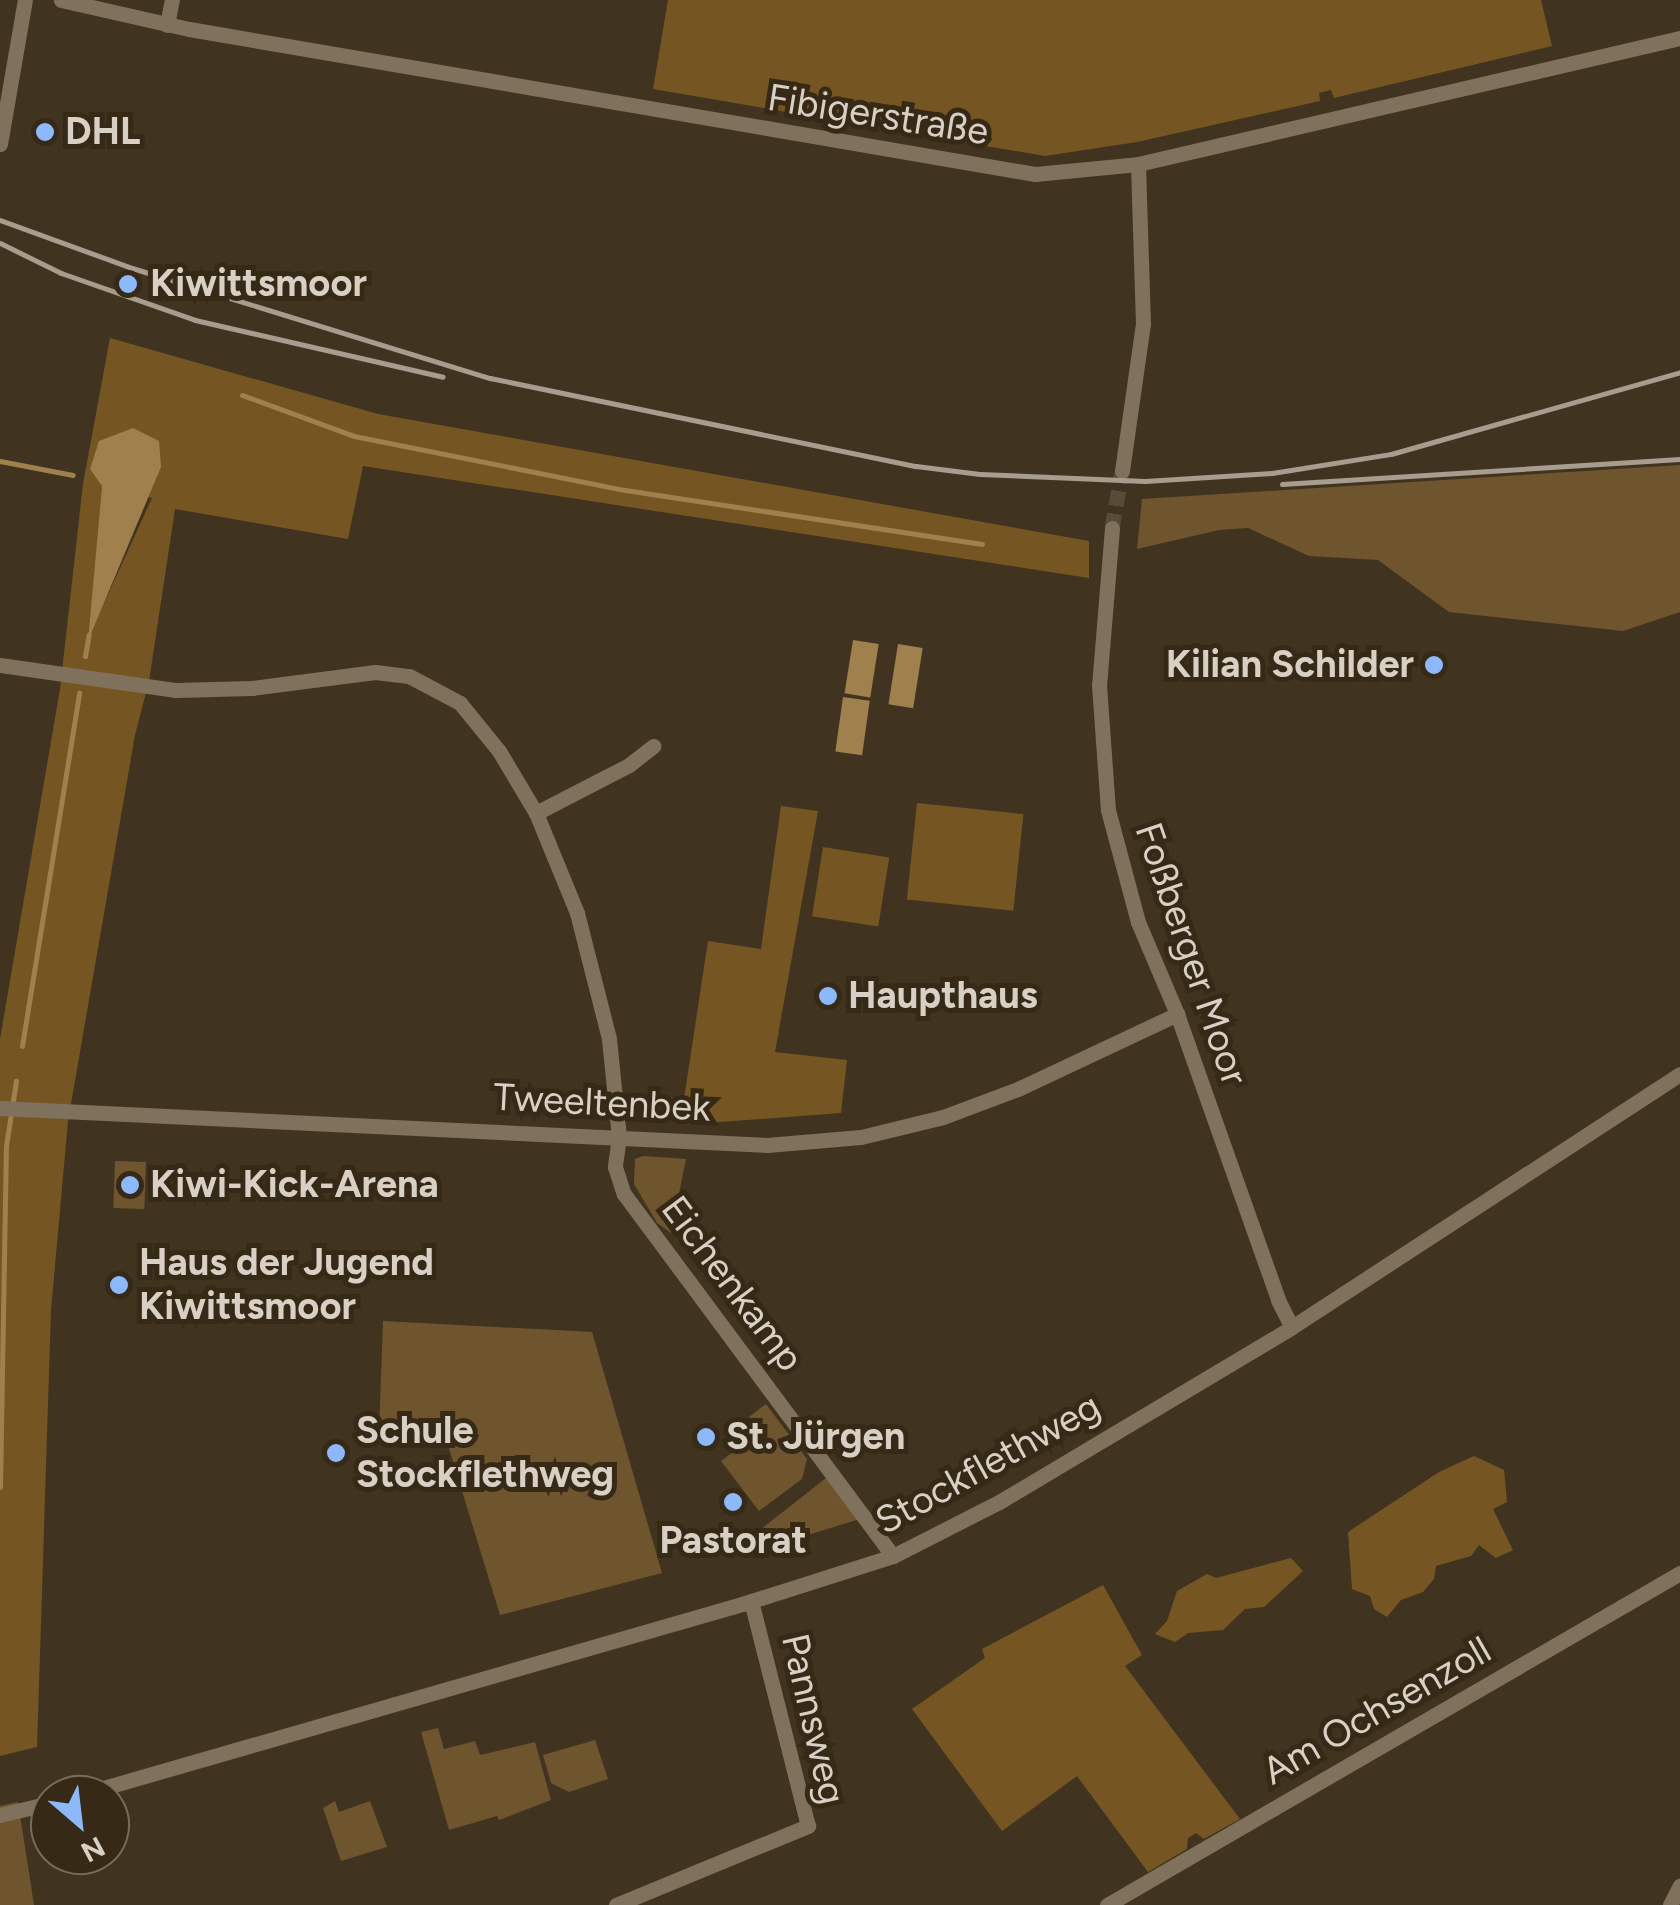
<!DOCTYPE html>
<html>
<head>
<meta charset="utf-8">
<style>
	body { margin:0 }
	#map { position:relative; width:1680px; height:1905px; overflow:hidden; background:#403420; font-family:Figtree,sans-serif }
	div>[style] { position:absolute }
	.green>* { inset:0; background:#6e552e; transform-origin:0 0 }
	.forest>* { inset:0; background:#755623; transform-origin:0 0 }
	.water>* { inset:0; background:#a0804d; transform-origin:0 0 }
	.stream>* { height:5px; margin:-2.5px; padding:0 2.5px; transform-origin:2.5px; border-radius:2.5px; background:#a0804d }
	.street-tunnel>* { height:15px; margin-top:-7.5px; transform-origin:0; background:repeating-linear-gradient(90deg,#574b39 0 15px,transparent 0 23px) }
	.street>* { height:15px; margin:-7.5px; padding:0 7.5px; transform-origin:7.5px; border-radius:7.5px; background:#80715c }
	.rail>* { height:5px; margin:-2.5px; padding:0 2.5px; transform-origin:2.5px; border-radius:2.5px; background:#a69d8f }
	.dots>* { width:28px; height:28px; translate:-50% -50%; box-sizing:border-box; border:5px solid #362a16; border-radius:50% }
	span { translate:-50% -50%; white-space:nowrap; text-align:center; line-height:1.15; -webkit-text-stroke:10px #362a16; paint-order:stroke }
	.street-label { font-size:38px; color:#d8d0c5 }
	.poi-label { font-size:38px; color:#d8d0c5; font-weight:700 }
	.left { translate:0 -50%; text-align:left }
	.right { translate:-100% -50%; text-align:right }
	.north { position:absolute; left:30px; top:1775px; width:100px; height:100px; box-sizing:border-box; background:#362a16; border:2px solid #776c5c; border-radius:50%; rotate:152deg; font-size:28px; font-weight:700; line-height:40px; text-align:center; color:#d8d0c5 }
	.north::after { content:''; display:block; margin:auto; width:35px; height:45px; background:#8bb9fc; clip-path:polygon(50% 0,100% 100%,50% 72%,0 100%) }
</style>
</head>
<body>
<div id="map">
	<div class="green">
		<div style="clip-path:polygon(1680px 465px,1680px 612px,1623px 631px,1449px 612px,1378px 560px,1309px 556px,1248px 528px,1219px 530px,1137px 549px,1142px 499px)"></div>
		<div style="clip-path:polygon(643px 1156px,686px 1159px,671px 1233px,657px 1223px,634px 1184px,635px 1159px)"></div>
		<div style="left:115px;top:1161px;width:31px;height:47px;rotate:2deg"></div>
		<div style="clip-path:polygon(383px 1321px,592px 1332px,662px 1573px,500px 1615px,440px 1419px,379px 1434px)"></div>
		<div style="clip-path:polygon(766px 1404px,807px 1459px,802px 1479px,759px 1511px,721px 1461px,760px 1432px,749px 1417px)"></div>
		<div style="clip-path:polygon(826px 1478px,860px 1519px,751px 1552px,751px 1537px)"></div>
		<div style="clip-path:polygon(438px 1728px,444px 1749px,475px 1741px,480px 1755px,535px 1742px,551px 1800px,499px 1820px,497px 1816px,449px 1830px,421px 1732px)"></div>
		<div style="clip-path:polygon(595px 1740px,608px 1779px,569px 1792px,551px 1783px,543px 1755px)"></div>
		<div style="clip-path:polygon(335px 1801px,339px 1812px,370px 1801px,387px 1847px,341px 1861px,323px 1808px)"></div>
		<div style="clip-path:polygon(18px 1802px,34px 1905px,0 1905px,0 1806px)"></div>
	</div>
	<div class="forest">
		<div style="clip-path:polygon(668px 0,1541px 0,1552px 46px,1334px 98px,1331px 90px,1319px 93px,1320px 101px,1137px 142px,1045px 156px,653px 89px)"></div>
		<div style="clip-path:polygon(evenodd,110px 338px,378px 414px,1089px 541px,1089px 578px,363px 466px,348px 539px,175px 509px,149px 681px,135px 735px,68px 1121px,51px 1310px,37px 1747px,0 1756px,0 1039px,60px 689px,83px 484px,110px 338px,102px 486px,152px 498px,89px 636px,102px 486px)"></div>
		<div style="left:917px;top:803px;width:107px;height:97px;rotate:6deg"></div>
		<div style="clip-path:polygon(781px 806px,818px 811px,775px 1052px,847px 1060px,841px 1113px,680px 1125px,708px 941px,761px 949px)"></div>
		<div style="left:823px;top:847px;width:67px;height:70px;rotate:9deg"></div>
		<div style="clip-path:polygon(1474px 1456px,1504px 1470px,1507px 1502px,1493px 1509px,1513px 1550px,1496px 1558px,1479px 1545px,1471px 1556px,1436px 1566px,1434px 1579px,1423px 1592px,1401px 1600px,1387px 1617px,1374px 1609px,1370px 1596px,1352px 1589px,1348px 1532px,1439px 1472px)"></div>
		<div style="clip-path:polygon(1291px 1558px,1303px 1571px,1264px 1607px,1245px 1609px,1223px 1630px,1188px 1633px,1175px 1642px,1155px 1634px,1167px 1621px,1177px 1591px,1207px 1574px,1216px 1578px)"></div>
		<div style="clip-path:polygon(1103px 1585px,1142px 1655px,1125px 1666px,1240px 1819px,1204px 1839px,1196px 1833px,1188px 1838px,1187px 1849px,1148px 1872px,1077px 1776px,1002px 1831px,912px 1709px,985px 1658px,982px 1649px)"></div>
	</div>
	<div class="water">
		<div style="clip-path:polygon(133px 428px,159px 441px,161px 467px,88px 641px,102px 486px,90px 469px,99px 441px)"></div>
		<div style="left:853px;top:640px;width:26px;height:54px;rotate:9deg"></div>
		<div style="left:898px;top:644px;width:25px;height:61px;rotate:9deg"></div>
		<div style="left:843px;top:697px;width:27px;height:55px;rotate:8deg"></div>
	</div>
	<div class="stream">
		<div style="left:242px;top:395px;width:119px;rotate:20.1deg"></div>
		<div style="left:354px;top:436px;width:276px;rotate:11.3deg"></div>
		<div style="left:625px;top:490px;width:361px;rotate:8.6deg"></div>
		<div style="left:0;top:461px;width:74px;rotate:10.9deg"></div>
		<div style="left:85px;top:656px;width:22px;rotate:-80deg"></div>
		<div style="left:22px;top:1046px;width:358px;rotate:-80.8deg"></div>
		<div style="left:0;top:1487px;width:341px;rotate:-89deg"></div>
		<div style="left:6px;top:1146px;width:66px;rotate:-81.3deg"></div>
	</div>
	<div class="street-tunnel">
		<div style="left:1112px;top:528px;width:58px;rotate:-80deg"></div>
	</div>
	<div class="street">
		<div style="left:61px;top:0;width:131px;rotate:12.8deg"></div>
		<div style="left:189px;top:29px;width:858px;rotate:9.73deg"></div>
		<div style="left:1035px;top:174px;width:103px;rotate:-5.5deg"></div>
		<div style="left:1138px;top:164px;width:556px;rotate:-13.09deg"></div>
		<div style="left:167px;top:25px;width:25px;rotate:-79deg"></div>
		<div style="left:0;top:144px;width:146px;rotate:-80.2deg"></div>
		<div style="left:1122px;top:471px;width:148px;rotate:-81.9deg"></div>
		<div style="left:1143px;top:324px;width:160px;rotate:-91.8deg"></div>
		<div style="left:1112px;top:528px;width:158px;rotate:94.7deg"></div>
		<div style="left:1099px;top:685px;width:125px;rotate:85.9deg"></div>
		<div style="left:1108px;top:810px;width:116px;rotate:75deg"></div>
		<div style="left:1138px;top:922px;width:100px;rotate:67deg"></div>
		<div style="left:1177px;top:1014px;width:303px;rotate:70.5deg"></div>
		<div style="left:1278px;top:1300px;width:30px;rotate:63deg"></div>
		<div style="left:0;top:665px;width:178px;rotate:8.1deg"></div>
		<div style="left:176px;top:690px;width:76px;rotate:-1.5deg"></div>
		<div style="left:252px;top:688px;width:124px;rotate:-7.4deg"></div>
		<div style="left:375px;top:672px;width:34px;rotate:7deg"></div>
		<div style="left:409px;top:676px;width:58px;rotate:27.9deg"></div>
		<div style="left:460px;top:703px;width:62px;rotate:50.9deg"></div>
		<div style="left:499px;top:751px;width:72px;rotate:59.2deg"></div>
		<div style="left:536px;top:813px;width:108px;rotate:67.7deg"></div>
		<div style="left:577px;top:913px;width:130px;rotate:75.7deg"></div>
		<div style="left:609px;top:1039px;width:99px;rotate:84.2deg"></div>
		<div style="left:619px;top:1137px;width:30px;rotate:98deg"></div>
		<div style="left:615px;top:1167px;width:28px;rotate:72deg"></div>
		<div style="left:624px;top:1194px;width:451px;rotate:53.4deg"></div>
		<div style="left:536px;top:813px;width:105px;rotate:-27.3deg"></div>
		<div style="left:629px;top:765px;width:31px;rotate:-38deg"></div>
		<div style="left:0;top:1108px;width:768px;rotate:2.76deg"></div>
		<div style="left:767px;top:1145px;width:94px;rotate:-4.9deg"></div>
		<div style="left:861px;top:1137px;width:84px;rotate:-13.7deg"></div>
		<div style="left:943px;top:1117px;width:82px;rotate:-20.6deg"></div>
		<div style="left:1020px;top:1088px;width:174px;rotate:-25.2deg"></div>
		<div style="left:79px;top:1795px;width:690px;rotate:-16.07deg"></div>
		<div style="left:742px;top:1604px;width:158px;rotate:-17.6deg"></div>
		<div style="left:893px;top:1556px;width:119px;rotate:-27deg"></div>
		<div style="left:999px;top:1502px;width:341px;rotate:-30.8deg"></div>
		<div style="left:1292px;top:1327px;width:463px;rotate:-33.1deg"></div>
		<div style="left:0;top:1815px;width:51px;rotate:-13.5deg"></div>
		<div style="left:616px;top:1905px;width:208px;rotate:-22.4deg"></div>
		<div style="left:808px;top:1826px;width:232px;rotate:-104.2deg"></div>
		<div style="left:1107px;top:1905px;width:662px;rotate:-30.09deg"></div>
		<div style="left:1670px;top:1905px;width:22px;rotate:-63deg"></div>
	</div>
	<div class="rail">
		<div style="left:0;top:220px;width:140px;rotate:20deg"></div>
		<div style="left:132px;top:268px;width:375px;rotate:17.1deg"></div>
		<div style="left:490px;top:378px;width:435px;rotate:11.7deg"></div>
		<div style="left:916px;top:466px;width:64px;rotate:7.1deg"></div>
		<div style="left:980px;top:474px;width:165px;rotate:2.4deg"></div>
		<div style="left:1145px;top:481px;width:127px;rotate:-3.6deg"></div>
		<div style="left:1272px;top:473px;width:121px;rotate:-9.1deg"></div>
		<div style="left:1391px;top:454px;width:300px;rotate:-15.8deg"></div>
		<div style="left:0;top:243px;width:68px;rotate:26.2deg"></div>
		<div style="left:61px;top:273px;width:142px;rotate:19.3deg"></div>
		<div style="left:195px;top:320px;width:254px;rotate:12.9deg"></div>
		<div style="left:1282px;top:484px;width:399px;rotate:-3.6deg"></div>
	</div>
	<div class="dots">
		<div style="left:45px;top:132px;background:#8bb9fc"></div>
		<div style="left:128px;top:284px;background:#8bb9fc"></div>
		<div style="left:1434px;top:665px;background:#8bb9fc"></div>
		<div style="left:828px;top:996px;background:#8bb9fc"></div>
		<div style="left:130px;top:1185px;background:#8bb9fc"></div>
		<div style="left:119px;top:1285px;background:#8bb9fc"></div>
		<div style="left:706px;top:1437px;background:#8bb9fc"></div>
		<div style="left:336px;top:1453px;background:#8bb9fc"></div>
		<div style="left:733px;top:1502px;background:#8bb9fc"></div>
	</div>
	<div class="street-label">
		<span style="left:878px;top:115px;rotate:9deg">Fibigerstraße</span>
		<span style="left:1191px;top:954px;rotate:71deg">Foßberger Moor</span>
		<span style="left:602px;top:1103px;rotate:3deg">Tweeltenbek</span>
		<span style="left:732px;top:1284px;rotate:53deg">Eichenkamp</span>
		<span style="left:988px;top:1464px;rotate:-29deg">Stockflethweg</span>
		<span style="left:1377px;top:1711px;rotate:-30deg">Am Ochsenzoll</span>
		<span style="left:813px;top:1719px;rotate:77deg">Pannsweg</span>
	</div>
	<div class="poi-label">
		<span class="left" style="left:65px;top:132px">DHL</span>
		<span class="left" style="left:150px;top:284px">Kiwittsmoor</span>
		<span class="right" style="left:1414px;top:665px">Kilian Schilder</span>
		<span class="left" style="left:848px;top:996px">Haupthaus</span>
		<span class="left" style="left:150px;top:1185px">Kiwi-Kick-Arena</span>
		<span class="left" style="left:139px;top:1285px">Haus der Jugend<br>Kiwittsmoor</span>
		<span class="left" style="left:356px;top:1453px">Schule<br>Stockflethweg</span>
		<span class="left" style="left:726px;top:1437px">St. Jürgen</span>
		<span style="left:733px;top:1541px">Pastorat</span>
	</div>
	<div class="north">N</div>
</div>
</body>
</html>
